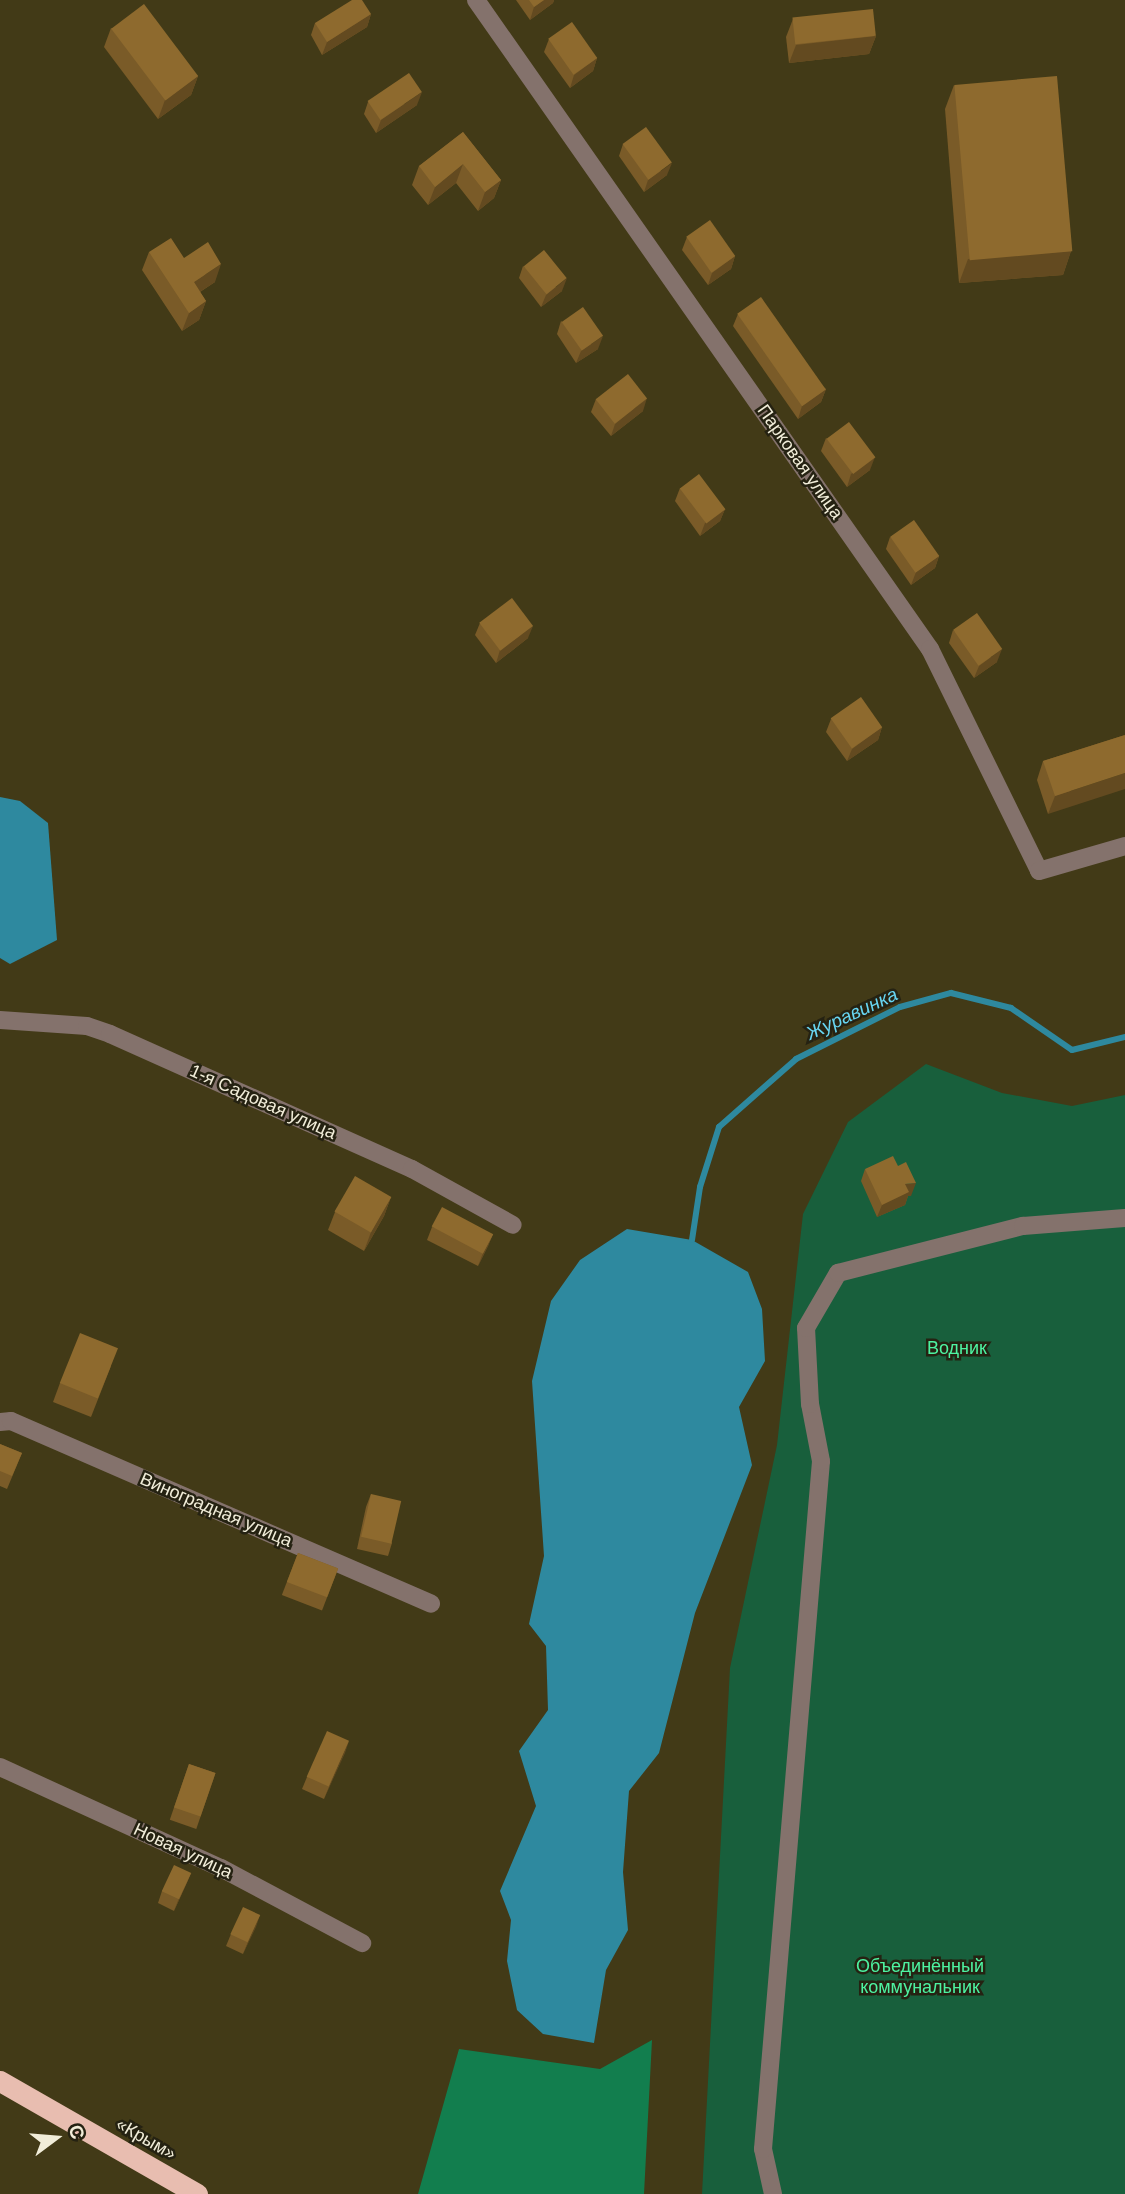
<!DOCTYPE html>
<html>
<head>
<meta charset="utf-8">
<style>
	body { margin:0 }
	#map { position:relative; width:1125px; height:2194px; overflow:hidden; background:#423a17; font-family:Helvetica,sans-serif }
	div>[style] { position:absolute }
	.green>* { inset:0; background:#185f3c }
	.forest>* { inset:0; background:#127e4e }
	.water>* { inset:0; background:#2e899f }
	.stream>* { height:6px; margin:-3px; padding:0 3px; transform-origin:3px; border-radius:3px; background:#2e899f }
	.street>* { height:18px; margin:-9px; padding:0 9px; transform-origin:9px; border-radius:9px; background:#84726c }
	.highway>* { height:21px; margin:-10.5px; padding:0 10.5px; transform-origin:10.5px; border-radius:10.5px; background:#e8bdb0 }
	.wall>* { inset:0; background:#7a5b28; transform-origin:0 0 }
	.shaded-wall>* { inset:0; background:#634a20 }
	.building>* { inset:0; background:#8e6a2e; transform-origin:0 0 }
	span { translate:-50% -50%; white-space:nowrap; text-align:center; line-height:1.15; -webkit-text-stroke:5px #252212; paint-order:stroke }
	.street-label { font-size:18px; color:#f1edd9 }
	.park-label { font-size:18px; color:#4df3a1 }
	.water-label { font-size:19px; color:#68d6f2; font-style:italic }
	.north { position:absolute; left:21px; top:2103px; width:70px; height:70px; -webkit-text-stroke:5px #252212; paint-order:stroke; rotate:74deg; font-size:19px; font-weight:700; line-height:28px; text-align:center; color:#f1edd9 }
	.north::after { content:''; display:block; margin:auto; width:24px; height:32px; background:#f1edd9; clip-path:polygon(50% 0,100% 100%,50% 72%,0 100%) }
</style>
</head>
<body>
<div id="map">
	<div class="green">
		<div style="clip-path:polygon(926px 1064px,1002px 1093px,1072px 1106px,1125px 1095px,1125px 2194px,702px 2194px,730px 1668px,777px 1445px,803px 1214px,848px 1122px)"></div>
	</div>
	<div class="forest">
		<div style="clip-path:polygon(652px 2040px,644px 2194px,418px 2194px,459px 2049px,600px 2069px)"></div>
	</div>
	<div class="water">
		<div style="clip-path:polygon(0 797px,20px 801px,48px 823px,57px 940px,10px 964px,0 958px)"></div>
		<div style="clip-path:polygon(627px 1229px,692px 1240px,748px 1272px,762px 1309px,765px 1361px,739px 1407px,752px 1465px,695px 1613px,659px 1753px,629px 1791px,623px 1872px,628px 1930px,606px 1970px,594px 2043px,543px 2034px,517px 2010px,507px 1961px,511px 1920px,500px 1891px,536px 1806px,519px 1751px,548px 1710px,546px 1646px,529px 1624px,544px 1556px,532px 1381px,551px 1301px,580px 1260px)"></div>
	</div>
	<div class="stream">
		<div style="left:692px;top:1240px;width:54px;rotate:-81.4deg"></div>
		<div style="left:700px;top:1187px;width:63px;rotate:-72.4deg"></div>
		<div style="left:719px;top:1127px;width:103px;rotate:-41.4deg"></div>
		<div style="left:796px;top:1059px;width:116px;rotate:-26.6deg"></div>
		<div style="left:900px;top:1007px;width:53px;rotate:-15.4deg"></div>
		<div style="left:951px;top:993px;width:62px;rotate:14deg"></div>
		<div style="left:1011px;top:1008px;width:74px;rotate:34.5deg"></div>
		<div style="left:1072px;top:1050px;width:55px;rotate:-13.8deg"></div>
	</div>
	<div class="street">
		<div style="left:476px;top:0;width:792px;rotate:55.03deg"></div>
		<div style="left:930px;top:649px;width:247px;rotate:63.8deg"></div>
		<div style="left:1039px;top:871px;width:90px;rotate:-16.2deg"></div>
		<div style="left:0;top:1020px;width:87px;rotate:3.9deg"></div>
		<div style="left:87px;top:1026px;width:24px;rotate:19deg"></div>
		<div style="left:110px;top:1034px;width:331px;rotate:24.1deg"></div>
		<div style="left:412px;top:1169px;width:115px;rotate:29deg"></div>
		<div style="left:0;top:1422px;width:11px;rotate:-5deg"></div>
		<div style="left:11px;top:1421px;width:458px;rotate:23.5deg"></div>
		<div style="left:0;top:1767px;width:243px;rotate:24.6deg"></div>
		<div style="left:221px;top:1868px;width:160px;rotate:28deg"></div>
		<div style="left:773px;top:2194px;width:46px;rotate:-102.5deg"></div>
		<div style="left:763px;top:2149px;width:690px;rotate:-85.18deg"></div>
		<div style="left:821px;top:1461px;width:58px;rotate:-100.9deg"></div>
		<div style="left:810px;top:1404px;width:76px;rotate:-93deg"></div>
		<div style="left:806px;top:1328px;width:64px;rotate:-59.8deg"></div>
		<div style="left:838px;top:1273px;width:191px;rotate:-14.3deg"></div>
		<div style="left:1023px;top:1226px;width:102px;rotate:-4.5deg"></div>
	</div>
	<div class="highway">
		<div style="left:0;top:2081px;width:227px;rotate:29.8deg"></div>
	</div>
	<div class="wall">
		<div style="clip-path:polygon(516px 0,554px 0,553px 3px,530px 20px)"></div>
		<div style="clip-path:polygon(371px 14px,367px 27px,322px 55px,311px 35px,315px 23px)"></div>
		<div style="clip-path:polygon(793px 19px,876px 36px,869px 54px,789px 63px,786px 37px)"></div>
		<div style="clip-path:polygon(111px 28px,198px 76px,191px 95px,158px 119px,104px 47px)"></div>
		<div style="clip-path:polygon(549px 39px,597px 58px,593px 71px,570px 88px,544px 52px)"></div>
		<div style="clip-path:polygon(954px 85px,1071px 251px,1063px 275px,959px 283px,945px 109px)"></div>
		<div style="clip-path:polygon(368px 102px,417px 105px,376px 133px,364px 114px)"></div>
		<div style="clip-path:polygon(463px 132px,501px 180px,494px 198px,478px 211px,456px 183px,428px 205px,412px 185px,419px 166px)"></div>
		<div style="clip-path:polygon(623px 144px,667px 175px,644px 192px,619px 156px)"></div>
		<div style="clip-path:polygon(687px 237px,735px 256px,731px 269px,708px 285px,682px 250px)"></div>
		<div style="clip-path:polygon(149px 252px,184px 258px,215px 282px,200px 292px,206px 301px,199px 320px,182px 331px,142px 270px)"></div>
		<div style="clip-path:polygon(523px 266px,562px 291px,541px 307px,519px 278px)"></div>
		<div style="clip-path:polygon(738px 314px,826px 389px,821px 402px,798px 419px,733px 326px)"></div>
		<div style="clip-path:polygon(561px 321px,598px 349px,576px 363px,557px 334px)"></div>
		<div style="clip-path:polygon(596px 399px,643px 411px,611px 436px,591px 412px)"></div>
		<div style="clip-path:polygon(826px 438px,870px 470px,847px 487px,821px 451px)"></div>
		<div style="clip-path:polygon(680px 488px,725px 509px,720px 521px,700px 536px,675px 501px)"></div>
		<div style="clip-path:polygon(890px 537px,939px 556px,935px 568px,911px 585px,886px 549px)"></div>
		<div style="clip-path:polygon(480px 623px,528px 638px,496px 663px,475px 635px)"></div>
		<div style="clip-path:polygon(953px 630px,997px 662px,974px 678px,949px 643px)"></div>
		<div style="clip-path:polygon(831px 719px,882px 727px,878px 740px,847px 761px,826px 732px)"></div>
		<div style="clip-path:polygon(1125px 735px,1048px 814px,1037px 780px,1043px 761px)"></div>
		<div style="clip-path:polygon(865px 1169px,911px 1196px,908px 1196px,905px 1205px,877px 1217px,861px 1181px)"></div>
		<div style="clip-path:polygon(391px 1197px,384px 1216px,364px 1251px,328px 1230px,335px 1212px)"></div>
		<div style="clip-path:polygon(432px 1227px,493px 1234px,488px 1246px,478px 1266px,427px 1240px)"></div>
		<div style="clip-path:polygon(111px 1366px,91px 1417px,53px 1402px,60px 1383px)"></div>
		<div style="clip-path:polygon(0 1444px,22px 1453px,7px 1489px,0 1486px)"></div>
		<div style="clip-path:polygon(371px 1494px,392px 1543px,388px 1556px,357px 1549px,366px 1507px)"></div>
		<div style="left:298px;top:1553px;width:43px;height:45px;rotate:21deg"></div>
		<div style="clip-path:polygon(349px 1741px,324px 1799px,302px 1789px,307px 1777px)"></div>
		<div style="left:189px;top:1764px;width:28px;height:59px;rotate:19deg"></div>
		<div style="clip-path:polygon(191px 1873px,174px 1911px,158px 1903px,162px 1891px)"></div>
		<div style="clip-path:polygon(260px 1915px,243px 1954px,226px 1946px,231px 1934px)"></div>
	</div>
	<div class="shaded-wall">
		<div style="clip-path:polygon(544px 0,554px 0,553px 3px,530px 20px,534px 7px)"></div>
		<div style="clip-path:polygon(371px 14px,367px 27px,322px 55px,327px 42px)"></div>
		<div style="clip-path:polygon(876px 36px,869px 54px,789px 63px,796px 45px)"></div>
		<div style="clip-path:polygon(597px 58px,593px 71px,570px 88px,574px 75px)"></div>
		<div style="clip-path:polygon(198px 76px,191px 95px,158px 119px,165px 100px)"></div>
		<div style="clip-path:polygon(422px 92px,417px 105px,376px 133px,381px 120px)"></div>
		<div style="clip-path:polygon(672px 163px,667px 175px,644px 192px,648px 180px)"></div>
		<div style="clip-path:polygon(463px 164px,456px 183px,428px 205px,435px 187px)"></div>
		<div style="clip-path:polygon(501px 180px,494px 198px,478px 211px,485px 192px)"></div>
		<div style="clip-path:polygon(1071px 251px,1063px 275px,959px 283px,968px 259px)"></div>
		<div style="clip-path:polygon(735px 256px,731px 269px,708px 285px,712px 273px)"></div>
		<div style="clip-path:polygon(221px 264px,215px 282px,187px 300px,194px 282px)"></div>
		<div style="clip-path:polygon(567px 278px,562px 291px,541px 307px,546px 295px)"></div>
		<div style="clip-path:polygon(206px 301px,199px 320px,182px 331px,189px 313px)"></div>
		<div style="clip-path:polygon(603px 336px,598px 349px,576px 363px,581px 351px)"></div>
		<div style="clip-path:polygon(826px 389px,821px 402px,798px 419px,802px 406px)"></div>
		<div style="clip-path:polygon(647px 398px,643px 411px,611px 436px,615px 424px)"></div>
		<div style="clip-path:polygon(875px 457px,870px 470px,847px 487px,851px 474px)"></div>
		<div style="clip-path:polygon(725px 509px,720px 521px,700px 536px,705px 523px)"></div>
		<div style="clip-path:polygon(939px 556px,935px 568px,911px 585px,916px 572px)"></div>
		<div style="clip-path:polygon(533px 626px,528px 638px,496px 663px,500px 650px)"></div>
		<div style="clip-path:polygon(1002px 649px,997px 662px,974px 678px,979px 666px)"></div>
		<div style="clip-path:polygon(882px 727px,878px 740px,847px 761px,852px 749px)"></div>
		<div style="clip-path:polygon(1125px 773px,1125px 789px,1048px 814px,1055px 796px)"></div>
		<div style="clip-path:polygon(916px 1183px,911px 1196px,908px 1196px,905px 1205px,877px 1217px,882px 1205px,905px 1184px)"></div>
		<div style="clip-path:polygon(391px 1197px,384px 1216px,364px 1251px,371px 1232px)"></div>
		<div style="clip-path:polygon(493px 1234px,488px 1246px,478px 1266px,483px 1253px)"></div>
		<div style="clip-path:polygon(349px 1741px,345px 1753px,324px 1799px,329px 1787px)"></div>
		<div style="clip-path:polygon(191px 1873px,186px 1885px,174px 1911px,179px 1898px)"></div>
		<div style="clip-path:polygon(260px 1915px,256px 1927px,243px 1954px,248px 1942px)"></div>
	</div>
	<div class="building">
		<div style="clip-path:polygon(352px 0,362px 0,371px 14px,327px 42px,315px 23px)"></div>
		<div style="clip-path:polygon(529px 0,544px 0,534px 7px)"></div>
		<div style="left:144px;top:4px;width:90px;height:41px;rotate:53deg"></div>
		<div style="left:873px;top:9px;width:27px;height:81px;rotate:84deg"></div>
		<div style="left:572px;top:22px;width:44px;height:29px;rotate:55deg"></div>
		<div style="left:409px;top:73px;width:23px;height:50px;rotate:56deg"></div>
		<div style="left:1057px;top:76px;width:176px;height:103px;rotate:85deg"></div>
		<div style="left:646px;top:127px;width:44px;height:29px;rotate:54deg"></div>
		<div style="clip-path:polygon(463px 132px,501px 180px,485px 192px,463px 164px,435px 187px,419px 166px)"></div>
		<div style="left:710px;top:220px;width:44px;height:29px;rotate:55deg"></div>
		<div style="clip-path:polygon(171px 238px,184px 258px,208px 242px,221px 264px,194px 282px,206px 301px,189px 313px,149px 252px)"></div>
		<div style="left:544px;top:250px;width:36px;height:26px;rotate:51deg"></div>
		<div style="left:761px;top:297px;width:113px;height:29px;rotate:55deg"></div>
		<div style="left:583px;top:307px;width:35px;height:26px;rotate:55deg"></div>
		<div style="left:628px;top:374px;width:31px;height:41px;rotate:52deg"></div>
		<div style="left:849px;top:422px;width:44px;height:28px;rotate:53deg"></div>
		<div style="left:699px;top:474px;width:44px;height:24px;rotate:53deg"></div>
		<div style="left:914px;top:520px;width:44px;height:29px;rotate:55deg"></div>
		<div style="left:512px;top:598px;width:35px;height:41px;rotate:53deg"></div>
		<div style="left:977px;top:613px;width:44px;height:29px;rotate:55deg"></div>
		<div style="left:861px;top:697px;width:37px;height:37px;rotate:55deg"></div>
		<div style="clip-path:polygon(1125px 735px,1125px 773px,1055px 796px,1043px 761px)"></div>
		<div style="clip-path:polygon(893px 1156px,898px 1166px,906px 1162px,916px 1183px,905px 1184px,909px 1192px,882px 1205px,865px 1169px)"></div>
		<div style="left:355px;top:1176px;width:42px;height:41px;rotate:30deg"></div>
		<div style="left:442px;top:1207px;width:58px;height:22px;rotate:28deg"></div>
		<div style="left:80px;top:1333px;width:41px;height:54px;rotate:22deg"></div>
		<div style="clip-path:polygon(0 1444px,22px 1453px,12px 1476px,0 1471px)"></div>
		<div style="left:371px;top:1494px;width:31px;height:44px;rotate:13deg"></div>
		<div style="left:298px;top:1553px;width:43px;height:31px;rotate:21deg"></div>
		<div style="left:327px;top:1731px;width:24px;height:50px;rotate:24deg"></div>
		<div style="left:189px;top:1764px;width:28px;height:46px;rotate:19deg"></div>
		<div style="left:174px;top:1865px;width:19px;height:29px;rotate:25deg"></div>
		<div style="left:243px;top:1907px;width:19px;height:30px;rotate:25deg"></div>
	</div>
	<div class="street-label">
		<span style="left:800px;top:462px;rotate:55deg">Парковая улица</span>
		<span style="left:263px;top:1102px;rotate:24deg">1-я Садовая улица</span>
		<span style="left:216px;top:1510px;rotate:23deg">Виноградная улица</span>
		<span style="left:183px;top:1851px;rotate:25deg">Новая улица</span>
		<span style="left:146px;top:2139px;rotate:30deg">«Крым»</span>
	</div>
	<div class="park-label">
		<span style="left:957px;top:1348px">Водник</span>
		<span style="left:920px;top:1977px">Объединённый<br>коммунальник</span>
	</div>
	<div class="water-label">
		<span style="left:852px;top:1014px;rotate:-25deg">Журавинка</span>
	</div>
	<div class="north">С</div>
</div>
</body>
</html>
